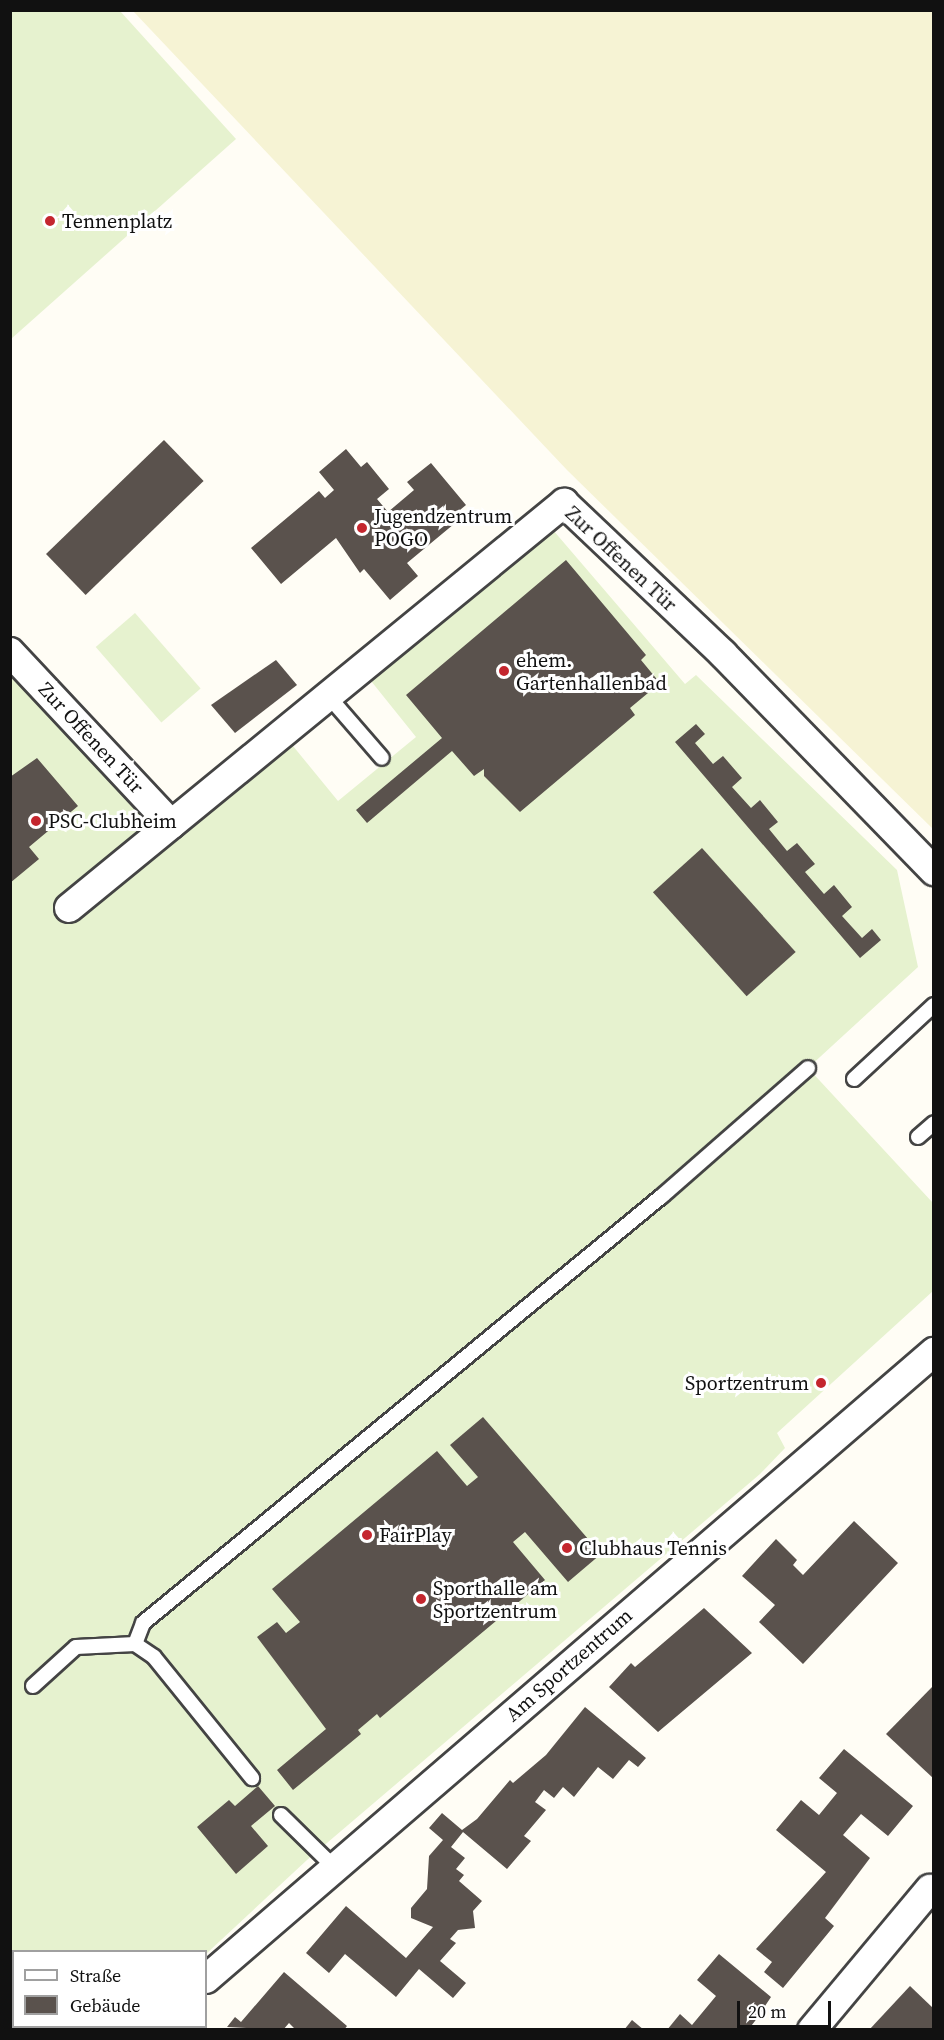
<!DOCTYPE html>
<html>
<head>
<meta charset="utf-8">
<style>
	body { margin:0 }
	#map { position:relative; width:944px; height:2040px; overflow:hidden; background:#fffdf5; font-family:"Source Serif 4",serif }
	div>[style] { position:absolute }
	.farmland>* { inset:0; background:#f6f3d4 }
	.pitch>* { inset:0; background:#e6f2cf; transform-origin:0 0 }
	.building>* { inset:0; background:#5a524d; transform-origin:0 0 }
	.roads { filter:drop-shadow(2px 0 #444) drop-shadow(-2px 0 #444) drop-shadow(0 2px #444) drop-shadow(0 -2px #444) }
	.service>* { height:14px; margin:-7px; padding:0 7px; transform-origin:7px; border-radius:7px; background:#fff }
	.minor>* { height:28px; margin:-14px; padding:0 14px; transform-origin:14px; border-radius:14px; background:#fff }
	.dots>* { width:16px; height:16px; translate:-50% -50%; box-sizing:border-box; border:3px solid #fff; border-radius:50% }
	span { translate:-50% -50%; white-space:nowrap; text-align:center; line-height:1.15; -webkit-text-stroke:6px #fff; paint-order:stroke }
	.poi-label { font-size:20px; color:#111 }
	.left { translate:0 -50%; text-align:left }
	.right { translate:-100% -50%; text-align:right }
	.street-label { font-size:20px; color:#111 }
	.frame { position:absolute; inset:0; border:12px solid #111; pointer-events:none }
	.legend { position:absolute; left:12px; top:1950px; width:195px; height:78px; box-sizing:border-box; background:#fff; border:2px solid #a0a0a0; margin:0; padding:8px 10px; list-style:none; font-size:18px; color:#111 }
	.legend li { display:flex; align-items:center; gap:12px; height:30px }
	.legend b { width:30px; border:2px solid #a0a0a0 }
	.scale { position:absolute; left:737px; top:2001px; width:94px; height:27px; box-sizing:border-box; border:3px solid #111; border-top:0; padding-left:8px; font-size:18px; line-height:21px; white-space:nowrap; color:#111; -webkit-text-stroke:4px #fff; paint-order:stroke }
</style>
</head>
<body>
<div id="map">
	<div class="farmland">
		<div style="clip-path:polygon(133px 11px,933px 11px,933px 829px,567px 470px)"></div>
	</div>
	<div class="pitch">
		<div style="clip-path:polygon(10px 11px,120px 11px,236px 139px,11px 339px)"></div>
		<div style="clip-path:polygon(547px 523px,685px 684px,696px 675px,897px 870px,918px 967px,808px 1068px,933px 1203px,933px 1291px,777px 1433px,785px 1448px,760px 1474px,307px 1860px,206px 1954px,14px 1952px,14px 2026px,120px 2027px,116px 2029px,11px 2029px,11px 662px,166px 828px,284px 735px,338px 801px,416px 737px,363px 671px)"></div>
		<div style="left:135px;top:613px;width:100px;height:52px;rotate:49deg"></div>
	</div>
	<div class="building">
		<div style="left:164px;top:440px;width:57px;height:164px;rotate:46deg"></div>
		<div style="clip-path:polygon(346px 449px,361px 467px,367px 462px,389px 489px,377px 499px,388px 512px,414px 490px,407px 482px,431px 463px,466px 505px,449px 519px,454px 524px,407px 563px,418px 576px,390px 600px,364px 569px,360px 573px,336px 538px,281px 584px,251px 548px,319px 491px,325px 498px,334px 490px,319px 472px)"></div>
		<div style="clip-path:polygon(566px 560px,646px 655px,641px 660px,660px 683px,630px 708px,635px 715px,520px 812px,484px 776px,484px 769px,474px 776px,452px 751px,367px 823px,356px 810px,442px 738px,406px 695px)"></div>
		<div style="clip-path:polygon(276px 660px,297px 685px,235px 733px,211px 705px)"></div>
		<div style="clip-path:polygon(696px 724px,705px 734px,695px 743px,713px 764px,723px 756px,742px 778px,732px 787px,751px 808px,760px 800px,778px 822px,769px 829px,787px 851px,797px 843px,815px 864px,805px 872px,824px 894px,834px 885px,852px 907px,842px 916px,862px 938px,872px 929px,881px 940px,860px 958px,675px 742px)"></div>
		<div style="clip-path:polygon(37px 758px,78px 806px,29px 847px,39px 859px,10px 883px,10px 777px)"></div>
		<div style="left:702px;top:848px;width:140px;height:66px;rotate:48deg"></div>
		<div style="clip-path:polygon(483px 1417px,601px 1554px,568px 1582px,525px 1532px,513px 1542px,545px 1580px,380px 1718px,377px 1714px,358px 1730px,361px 1734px,293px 1790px,277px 1770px,326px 1729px,257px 1637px,277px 1622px,286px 1633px,300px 1622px,272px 1589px,437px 1451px,467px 1486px,478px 1477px,450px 1445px)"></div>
		<div style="clip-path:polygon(854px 1521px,898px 1563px,803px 1664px,759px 1622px,775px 1605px,742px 1576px,776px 1539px,797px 1560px,793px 1565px,803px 1575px)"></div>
		<div style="clip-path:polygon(704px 1608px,752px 1653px,658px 1732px,609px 1687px,631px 1663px,635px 1667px)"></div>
		<div style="clip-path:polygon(934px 1685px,934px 1779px,886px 1734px)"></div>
		<div style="clip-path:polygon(585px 1707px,646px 1758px,638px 1767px,629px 1760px,613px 1779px,598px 1767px,574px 1797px,563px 1787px,554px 1798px,544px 1790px,535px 1802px,546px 1810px,524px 1836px,531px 1841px,507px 1869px,463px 1832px,451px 1847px,465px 1858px,456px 1869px,464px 1875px,459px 1881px,482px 1901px,473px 1911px,475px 1928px,458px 1930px,450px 1939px,456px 1943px,440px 1961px,466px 1983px,453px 1998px,419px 1969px,396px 1997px,345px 1954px,329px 1973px,306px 1953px,346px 1906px,406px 1958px,433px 1927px,411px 1918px,411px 1908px,427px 1889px,429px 1856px,443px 1840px,429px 1828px,442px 1813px,462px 1830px,477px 1819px,510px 1780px,513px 1783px,546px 1755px)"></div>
		<div style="clip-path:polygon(844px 1749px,913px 1806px,888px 1836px,861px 1814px,843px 1835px,870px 1858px,825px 1918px,834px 1926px,783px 1988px,764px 1972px,772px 1962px,756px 1949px,826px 1872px,776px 1830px,801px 1800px,819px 1815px,837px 1793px,819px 1778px)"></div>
		<div style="clip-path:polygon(258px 1786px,275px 1806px,251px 1826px,268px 1846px,236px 1874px,197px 1827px,229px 1800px,235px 1806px)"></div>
		<div style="clip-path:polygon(719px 1954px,771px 1997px,755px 2021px,748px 2030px,667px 2030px,680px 2014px,692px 2025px,716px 1996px,697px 1980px)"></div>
		<div style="clip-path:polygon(284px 1972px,347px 2026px,344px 2030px,296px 2030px,289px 2023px,283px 2030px,227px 2027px,235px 2017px,241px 2022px)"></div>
		<div style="clip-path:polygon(910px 1986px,934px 2009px,934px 2030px,869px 2030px)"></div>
		<div style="clip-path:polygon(632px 2020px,644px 2030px,624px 2030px)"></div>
	</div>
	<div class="roads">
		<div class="service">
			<div style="left:330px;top:698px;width:79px;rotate:49.1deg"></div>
			<div style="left:854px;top:1079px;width:109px;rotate:-42.8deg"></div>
			<div style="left:918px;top:1137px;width:21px;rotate:-41deg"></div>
			<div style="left:135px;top:1644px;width:23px;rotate:34deg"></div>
			<div style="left:154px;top:1657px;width:156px;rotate:51deg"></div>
			<div style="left:33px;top:1686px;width:58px;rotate:-42.2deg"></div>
			<div style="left:76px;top:1647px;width:59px;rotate:-2.9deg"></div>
			<div style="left:135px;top:1644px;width:22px;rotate:-69deg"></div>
			<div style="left:143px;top:1623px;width:672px;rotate:-39.45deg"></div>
			<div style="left:662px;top:1196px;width:194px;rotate:-41.2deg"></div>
			<div style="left:281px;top:1815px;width:74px;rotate:44.5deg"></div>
		</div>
		<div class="minor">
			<div style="left:10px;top:652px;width:236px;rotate:46.9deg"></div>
			<div style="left:69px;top:908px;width:640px;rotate:-39.29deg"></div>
			<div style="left:564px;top:503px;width:219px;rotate:43.5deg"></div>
			<div style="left:723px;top:654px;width:303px;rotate:45.8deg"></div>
			<div style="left:206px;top:1979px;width:961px;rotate:-40.74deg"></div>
			<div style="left:146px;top:2030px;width:5px;rotate:-53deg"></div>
			<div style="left:812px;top:2030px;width:184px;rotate:-50.1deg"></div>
		</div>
	</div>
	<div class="dots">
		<div style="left:50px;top:221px;background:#c4262e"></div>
		<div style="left:362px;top:528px;background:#c4262e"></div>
		<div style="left:504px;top:671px;background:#c4262e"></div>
		<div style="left:36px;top:821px;background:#c4262e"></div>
		<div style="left:821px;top:1383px;background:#c4262e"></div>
		<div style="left:367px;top:1535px;background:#c4262e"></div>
		<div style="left:567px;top:1548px;background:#c4262e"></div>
		<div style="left:421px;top:1599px;background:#c4262e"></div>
	</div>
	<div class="poi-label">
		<span class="left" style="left:62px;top:221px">Tennenplatz</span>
		<span class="left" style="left:374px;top:528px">Jugendzentrum<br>POGO</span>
		<span class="left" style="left:516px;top:672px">ehem.<br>Gartenhallenbad</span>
		<span class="left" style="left:48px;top:821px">PSC-Clubheim</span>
		<span class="right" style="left:809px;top:1383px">Sportzentrum</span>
		<span class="left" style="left:379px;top:1535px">FairPlay</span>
		<span class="left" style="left:579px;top:1548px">Clubhaus Tennis</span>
		<span class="left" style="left:433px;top:1600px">Sporthalle am<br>Sportzentrum</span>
	</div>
	<div class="street-label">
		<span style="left:621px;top:559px;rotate:43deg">Zur Offenen Tür</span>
		<span style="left:91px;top:738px;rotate:47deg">Zur Offenen Tür</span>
		<span style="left:569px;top:1665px;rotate:-41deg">Am Sportzentrum</span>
	</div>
	<div class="frame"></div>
	<ul class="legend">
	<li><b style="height:8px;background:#fff"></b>Straße</li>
	<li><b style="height:16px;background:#5a524d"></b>Gebäude</li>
	</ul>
	<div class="scale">20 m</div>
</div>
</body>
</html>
